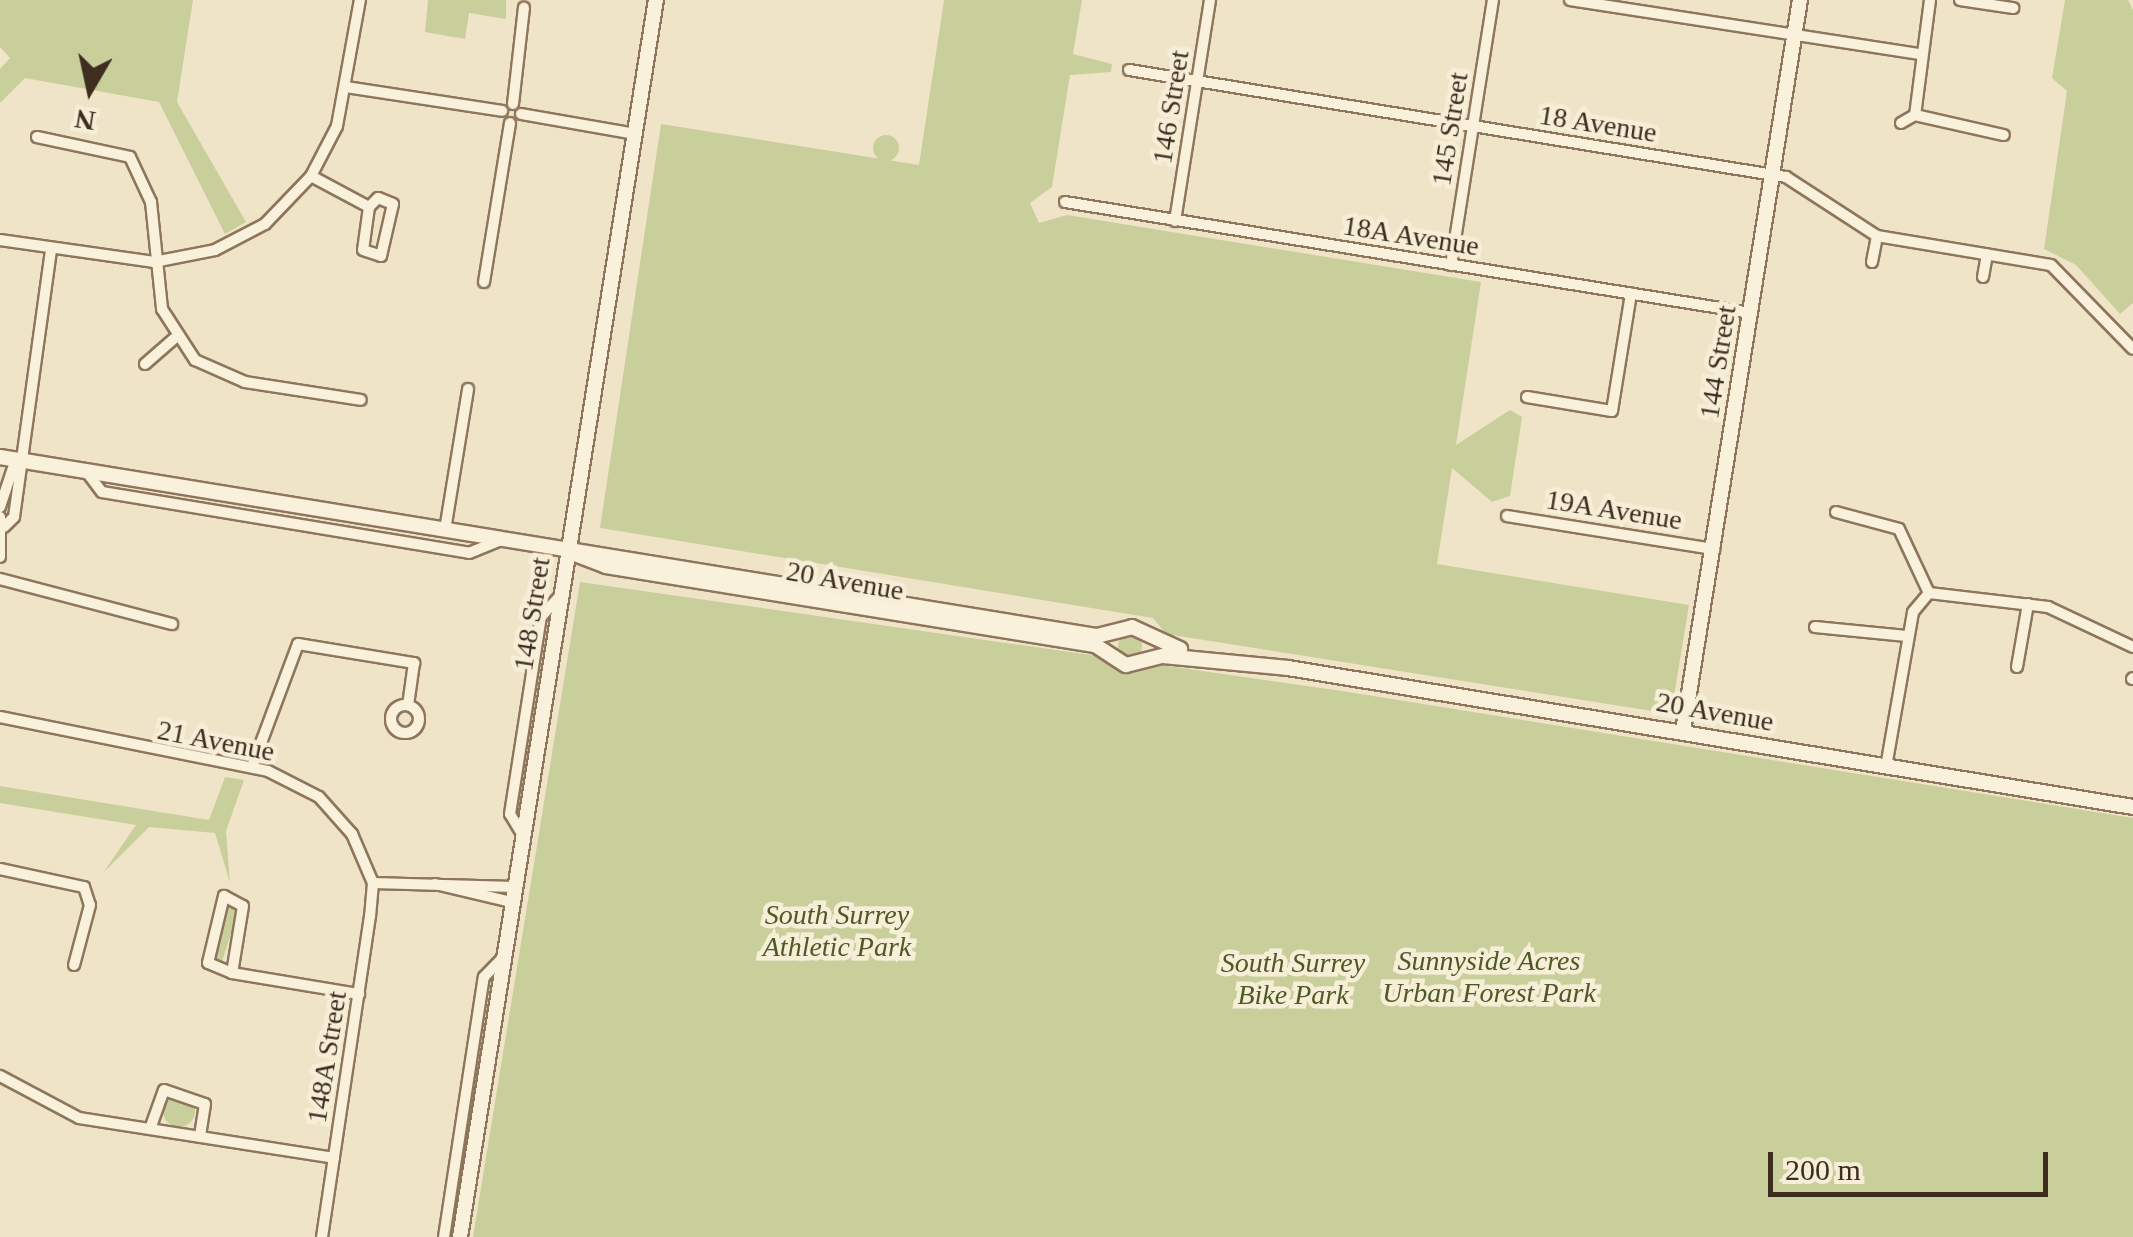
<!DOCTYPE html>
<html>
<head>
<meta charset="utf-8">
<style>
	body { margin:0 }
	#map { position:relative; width:2133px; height:1237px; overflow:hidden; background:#f0e4c8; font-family:Georgia,serif }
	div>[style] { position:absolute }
	.green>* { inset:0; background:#c9cf9b }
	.round { border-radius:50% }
	.roads { filter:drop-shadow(2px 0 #8d765c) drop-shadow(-2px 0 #8d765c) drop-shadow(0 2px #8d765c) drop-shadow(0 -2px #8d765c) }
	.street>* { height:10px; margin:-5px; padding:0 5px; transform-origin:5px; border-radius:5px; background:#faf1dc }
	.street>.ring { margin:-5px; padding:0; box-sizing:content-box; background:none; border:10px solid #faf1dc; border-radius:50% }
	.secondary>* { height:14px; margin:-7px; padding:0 7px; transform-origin:7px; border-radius:7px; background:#faf1dc }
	span { translate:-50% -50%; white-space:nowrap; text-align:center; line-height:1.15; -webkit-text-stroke:9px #f7eed8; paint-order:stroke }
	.street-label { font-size:28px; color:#3d2e20 }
	.park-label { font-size:28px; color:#4d5a26; font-style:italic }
	.north { position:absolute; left:40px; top:40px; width:100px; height:100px; -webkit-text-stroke:8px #f7eed8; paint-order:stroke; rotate:189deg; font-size:28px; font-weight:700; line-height:40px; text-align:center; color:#3d2e20 }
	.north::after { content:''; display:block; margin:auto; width:35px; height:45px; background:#3d2e20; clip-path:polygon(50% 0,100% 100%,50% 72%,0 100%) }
	.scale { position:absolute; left:1768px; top:1152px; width:280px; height:45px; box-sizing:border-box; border:5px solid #3d2e20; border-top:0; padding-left:12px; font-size:30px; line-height:35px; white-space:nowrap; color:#3d2e20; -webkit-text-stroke:8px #f7eed8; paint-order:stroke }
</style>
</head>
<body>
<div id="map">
	<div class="green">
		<div style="clip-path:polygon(0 0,193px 0,177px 102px,246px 222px,225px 234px,159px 102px,25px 78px,0 103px,0 69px,10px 58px,0 47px)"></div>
		<div style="clip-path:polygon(428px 0,506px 0,506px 19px,469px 13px,465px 39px,425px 32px)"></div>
		<div style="clip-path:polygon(944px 0,1082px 0,1073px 54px,1112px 64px,1111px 72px,1070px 75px,1052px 187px,1030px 203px,1039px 223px,1067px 215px,1481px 282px,1456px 445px,1510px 410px,1522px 417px,1510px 496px,1492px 502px,1452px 468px,1437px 564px,1689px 605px,1671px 714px,1166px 634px,1153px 618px,600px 528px,661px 124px,919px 165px)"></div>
		<div style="clip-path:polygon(2065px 0,2128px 0,2133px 10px,2133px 303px,2120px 314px,2076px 265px,2044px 249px,2067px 91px,2052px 78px)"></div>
		<div class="round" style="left:873px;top:135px;width:26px;height:26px"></div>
		<div style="clip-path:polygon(580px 582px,1342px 691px,2133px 818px,2133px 1237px,473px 1237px)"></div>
		<div class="round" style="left:1118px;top:634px;width:24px;height:24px"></div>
		<div style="clip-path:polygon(225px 777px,244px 780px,226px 831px,230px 883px,215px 833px,149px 827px,103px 873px,136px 825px,0 803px,0 786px,209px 820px)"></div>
		<div style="clip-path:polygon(226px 902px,238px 911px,221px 965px,214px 956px)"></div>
		<div class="round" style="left:163px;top:1095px;width:32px;height:32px"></div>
	</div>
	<div class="roads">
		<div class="street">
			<div style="left:1570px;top:0;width:354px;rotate:8.8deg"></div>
			<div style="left:1930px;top:0;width:116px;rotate:97.4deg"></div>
			<div style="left:1915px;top:115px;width:91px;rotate:12.7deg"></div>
			<div style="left:1960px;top:0;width:54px;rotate:8.6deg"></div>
			<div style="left:1129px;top:70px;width:666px;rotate:9.25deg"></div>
			<div style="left:1786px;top:177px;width:108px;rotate:33deg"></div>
			<div style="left:1877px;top:236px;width:176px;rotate:9.5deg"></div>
			<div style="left:2051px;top:265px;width:117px;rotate:45.7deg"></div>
			<div style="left:346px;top:87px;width:158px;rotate:8.7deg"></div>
			<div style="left:513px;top:104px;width:97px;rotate:-83.5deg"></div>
			<div style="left:521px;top:114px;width:117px;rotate:9.9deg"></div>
			<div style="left:1901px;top:123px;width:16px;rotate:-30deg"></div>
			<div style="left:37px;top:137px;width:95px;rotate:12.1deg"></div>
			<div style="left:130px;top:157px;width:50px;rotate:65deg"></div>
			<div style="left:151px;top:202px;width:108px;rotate:84.1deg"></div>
			<div style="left:162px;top:309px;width:61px;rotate:57.1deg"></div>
			<div style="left:195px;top:360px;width:55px;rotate:23.7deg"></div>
			<div style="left:245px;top:382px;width:117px;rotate:8.8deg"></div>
			<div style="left:311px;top:176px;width:66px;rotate:28.1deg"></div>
			<div style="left:369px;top:207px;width:43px;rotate:97.9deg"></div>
			<div style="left:363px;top:250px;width:19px;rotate:18deg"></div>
			<div style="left:381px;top:256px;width:53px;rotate:-77deg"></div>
			<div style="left:393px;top:204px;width:16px;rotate:-158deg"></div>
			<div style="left:378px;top:198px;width:13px;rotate:135deg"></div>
			<div style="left:1065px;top:202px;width:695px;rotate:9.19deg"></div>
			<div style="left:1175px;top:221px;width:224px;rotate:-81deg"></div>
			<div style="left:0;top:240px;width:156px;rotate:8.1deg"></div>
			<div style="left:154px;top:262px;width:62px;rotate:-11.1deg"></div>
			<div style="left:215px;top:250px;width:56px;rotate:-27.5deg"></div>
			<div style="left:265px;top:224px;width:66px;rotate:-46.2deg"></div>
			<div style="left:311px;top:176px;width:56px;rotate:-62.5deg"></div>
			<div style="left:337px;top:126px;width:128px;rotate:-79.7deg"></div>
			<div style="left:1872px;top:262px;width:26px;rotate:-79deg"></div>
			<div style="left:1451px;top:265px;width:268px;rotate:-81deg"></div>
			<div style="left:1983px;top:277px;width:23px;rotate:-80deg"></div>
			<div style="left:484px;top:282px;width:161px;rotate:-80.7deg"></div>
			<div style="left:145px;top:364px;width:38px;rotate:-41deg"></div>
			<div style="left:1527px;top:397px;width:86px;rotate:9.4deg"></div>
			<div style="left:1612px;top:411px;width:119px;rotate:-80.8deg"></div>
			<div style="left:86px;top:471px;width:26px;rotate:53deg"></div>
			<div style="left:102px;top:492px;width:372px;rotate:9.4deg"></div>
			<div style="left:469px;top:553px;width:35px;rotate:-22deg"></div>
			<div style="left:0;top:507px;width:51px;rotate:-71.6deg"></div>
			<div style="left:1836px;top:512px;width:65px;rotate:15.1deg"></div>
			<div style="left:1899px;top:529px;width:71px;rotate:64.9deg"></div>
			<div style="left:1507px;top:516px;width:210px;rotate:9.1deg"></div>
			<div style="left:0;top:517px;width:40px;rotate:90deg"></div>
			<div style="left:4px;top:527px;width:14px;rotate:-45deg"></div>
			<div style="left:14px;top:517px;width:269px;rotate:-82.1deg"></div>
			<div style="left:445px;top:530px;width:143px;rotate:-80.7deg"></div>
			<div style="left:0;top:579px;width:178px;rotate:14.7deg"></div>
			<div style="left:1929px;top:593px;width:120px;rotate:6.7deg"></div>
			<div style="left:2048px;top:607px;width:94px;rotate:25.2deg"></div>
			<div style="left:1815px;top:627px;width:92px;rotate:5.6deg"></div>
			<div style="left:2017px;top:667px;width:64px;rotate:-80.1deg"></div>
			<div style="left:2132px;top:679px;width:1px;rotate:-45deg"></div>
			<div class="ring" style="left:391px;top:705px;width:18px;height:18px"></div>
			<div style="left:0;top:717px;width:273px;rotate:11.4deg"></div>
			<div style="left:268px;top:771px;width:57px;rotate:27deg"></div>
			<div style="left:319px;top:797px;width:50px;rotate:48.3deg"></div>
			<div style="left:352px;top:834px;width:53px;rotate:66.8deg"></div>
			<div style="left:373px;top:883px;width:33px;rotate:95deg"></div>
			<div style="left:370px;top:916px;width:325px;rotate:98.5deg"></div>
			<div style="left:252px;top:767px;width:131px;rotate:-69.5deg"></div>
			<div style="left:298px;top:644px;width:118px;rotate:9.3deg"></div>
			<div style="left:414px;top:663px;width:42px;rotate:98.1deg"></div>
			<div style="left:1886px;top:767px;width:157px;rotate:-80.1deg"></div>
			<div style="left:1913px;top:612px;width:25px;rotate:-50deg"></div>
			<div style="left:522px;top:834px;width:23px;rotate:-121deg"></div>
			<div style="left:510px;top:814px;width:199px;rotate:-81.1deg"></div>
			<div style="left:541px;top:617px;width:28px;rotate:-48deg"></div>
			<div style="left:0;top:869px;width:86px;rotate:12.1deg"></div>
			<div style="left:84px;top:887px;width:19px;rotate:72deg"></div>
			<div style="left:90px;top:905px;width:62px;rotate:104.9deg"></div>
			<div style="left:373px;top:883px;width:141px;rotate:1.6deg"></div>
			<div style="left:435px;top:884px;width:78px;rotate:13.3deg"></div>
			<div style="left:232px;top:973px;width:26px;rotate:-157deg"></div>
			<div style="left:208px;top:963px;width:69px;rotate:-76.6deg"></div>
			<div style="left:224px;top:896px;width:21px;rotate:28deg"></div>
			<div style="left:243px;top:906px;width:68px;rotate:99.3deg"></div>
			<div style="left:232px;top:973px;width:129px;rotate:9.4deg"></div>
			<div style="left:0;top:1076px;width:89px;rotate:28deg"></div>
			<div style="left:79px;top:1118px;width:258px;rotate:8.9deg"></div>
			<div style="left:150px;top:1129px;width:41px;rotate:-70.3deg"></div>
			<div style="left:164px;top:1090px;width:43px;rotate:18.9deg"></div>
			<div style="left:205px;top:1104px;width:33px;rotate:99deg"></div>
			<div style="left:444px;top:1237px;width:263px;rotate:-81.3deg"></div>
			<div style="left:484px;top:977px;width:28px;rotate:-46deg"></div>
		</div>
		<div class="secondary">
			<div style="left:0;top:457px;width:1112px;rotate:9.27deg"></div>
			<div style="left:1097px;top:636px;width:36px;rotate:-14deg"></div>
			<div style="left:1132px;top:627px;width:53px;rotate:24.6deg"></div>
			<div style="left:567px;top:551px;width:42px;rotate:21deg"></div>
			<div style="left:606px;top:566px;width:495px;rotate:9.2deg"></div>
			<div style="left:1095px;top:645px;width:37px;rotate:33deg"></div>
			<div style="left:1126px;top:665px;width:38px;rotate:-14deg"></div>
			<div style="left:1163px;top:656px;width:126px;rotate:5.5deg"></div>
			<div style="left:1288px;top:668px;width:856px;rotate:9.34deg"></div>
			<div style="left:1683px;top:731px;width:740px;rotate:-80.91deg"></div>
			<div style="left:460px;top:1237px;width:1252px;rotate:-81deg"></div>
		</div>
	</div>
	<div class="street-label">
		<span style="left:1171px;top:107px;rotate:-81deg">146 Street</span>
		<span style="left:1598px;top:124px;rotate:9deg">18 Avenue</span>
		<span style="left:1450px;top:129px;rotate:-81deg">145 Street</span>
		<span style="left:1411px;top:236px;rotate:9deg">18A Avenue</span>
		<span style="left:1718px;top:362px;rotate:-81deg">144 Street</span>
		<span style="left:1614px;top:510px;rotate:9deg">19A Avenue</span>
		<span style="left:845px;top:581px;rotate:10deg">20 Avenue</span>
		<span style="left:532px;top:614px;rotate:-81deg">148 Street</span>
		<span style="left:1715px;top:712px;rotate:10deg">20 Avenue</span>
		<span style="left:216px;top:741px;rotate:11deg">21 Avenue</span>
		<span style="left:327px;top:1057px;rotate:-81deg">148A Street</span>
	</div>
	<div class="park-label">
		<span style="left:837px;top:931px">South Surrey<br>Athletic Park</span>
		<span style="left:1489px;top:977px">Sunnyside Acres<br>Urban Forest Park</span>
		<span style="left:1293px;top:979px">South Surrey<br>Bike Park</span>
	</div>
	<div class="north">N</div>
	<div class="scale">200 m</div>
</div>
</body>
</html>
